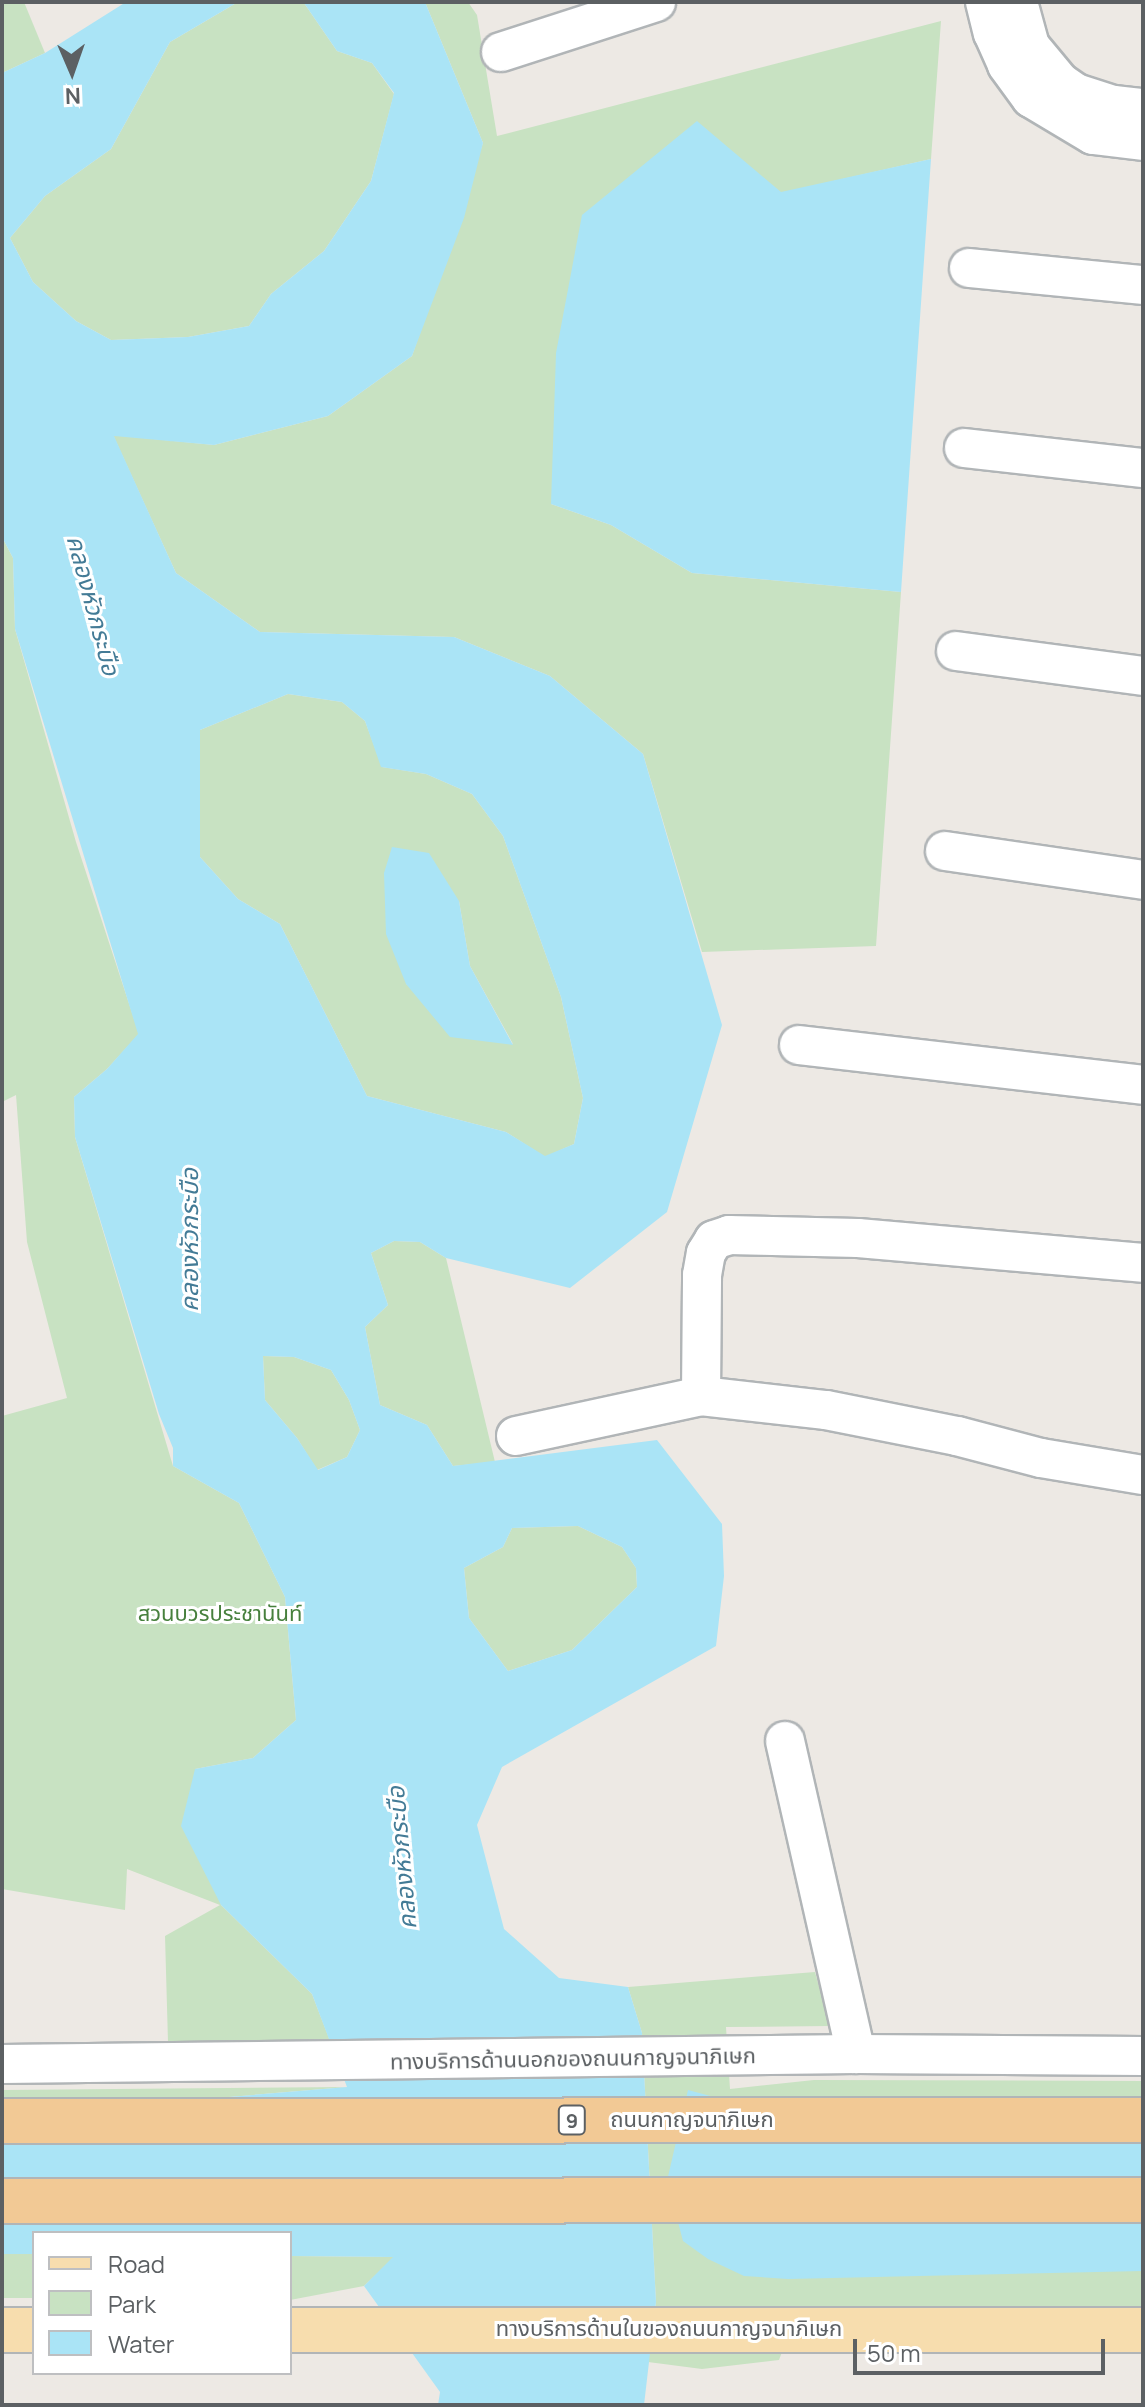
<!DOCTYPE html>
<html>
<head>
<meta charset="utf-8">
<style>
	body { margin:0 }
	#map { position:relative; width:1145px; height:2407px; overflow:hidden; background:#ede9e4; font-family:Manrope,"Noto Sans Thai",sans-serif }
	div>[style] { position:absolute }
	.green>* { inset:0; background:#c8e2c2; transform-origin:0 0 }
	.water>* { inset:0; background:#aae4f6 }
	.roads { filter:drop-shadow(2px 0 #b1b5b7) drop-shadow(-2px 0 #b1b5b7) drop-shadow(0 2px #b1b5b7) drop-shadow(0 -2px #b1b5b7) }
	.minor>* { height:38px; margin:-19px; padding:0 19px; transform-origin:19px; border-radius:19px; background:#fff }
	.major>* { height:44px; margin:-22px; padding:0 22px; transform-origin:22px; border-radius:22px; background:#f7ddae }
	.highway>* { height:44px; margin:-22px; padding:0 22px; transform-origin:22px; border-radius:22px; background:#f2c995 }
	span { translate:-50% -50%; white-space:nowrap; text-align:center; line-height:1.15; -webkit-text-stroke:6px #fff; paint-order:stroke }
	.shield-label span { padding:2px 6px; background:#fff; border:2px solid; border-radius:6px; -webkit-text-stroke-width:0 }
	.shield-label { font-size:20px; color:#5c6063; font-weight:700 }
	.park-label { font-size:22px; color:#47803d }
	.street-label { font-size:22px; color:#5c6063 }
	.water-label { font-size:24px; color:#437b96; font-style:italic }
	.frame { position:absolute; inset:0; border:4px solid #5c6063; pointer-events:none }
	.legend { position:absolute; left:32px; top:2231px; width:260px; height:144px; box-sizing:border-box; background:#fff; border:2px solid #bebfc1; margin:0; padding:10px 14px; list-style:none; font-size:24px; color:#5c6063 }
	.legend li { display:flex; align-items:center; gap:16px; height:40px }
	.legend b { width:40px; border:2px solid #bebfc1 }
	.north { position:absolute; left:32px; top:32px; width:80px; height:80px; -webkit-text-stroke:6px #fff; paint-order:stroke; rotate:178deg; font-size:22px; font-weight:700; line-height:32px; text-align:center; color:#5c6063 }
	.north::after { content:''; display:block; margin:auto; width:28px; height:36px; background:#5c6063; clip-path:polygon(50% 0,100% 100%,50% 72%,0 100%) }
	.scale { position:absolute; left:853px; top:2339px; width:252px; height:36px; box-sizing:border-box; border:4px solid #5c6063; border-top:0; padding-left:10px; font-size:24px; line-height:28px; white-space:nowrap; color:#5c6063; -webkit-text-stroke:6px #fff; paint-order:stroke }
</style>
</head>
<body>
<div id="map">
	<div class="green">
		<div style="clip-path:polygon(2px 2px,24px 2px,45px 53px,2px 73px)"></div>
		<div style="clip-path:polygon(238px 2px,304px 3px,337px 51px,372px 63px,394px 94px,371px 181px,324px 251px,271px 294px,249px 326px,188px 337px,111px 340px,76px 321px,33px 282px,10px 238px,45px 196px,111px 149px,170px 42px)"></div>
		<div style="clip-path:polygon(425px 2px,468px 2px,477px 15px,497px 136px,941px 21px,931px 159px,781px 193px,551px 504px,611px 525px,692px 573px,901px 592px,876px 946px,702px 952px,643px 754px,550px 676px,454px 637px,260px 632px,176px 573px,113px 435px,214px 445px,328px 416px,412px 356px,483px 143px)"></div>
		<div style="clip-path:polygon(2px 537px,13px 558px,15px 629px,76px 842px,139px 1034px,107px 1069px,74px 1097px,75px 1137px,173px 1466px,239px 1503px,285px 1597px,296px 1720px,253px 1758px,195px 1769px,221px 1905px,312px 1994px,330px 2041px,168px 2042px,165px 1936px,220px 1905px,127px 1869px,125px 1910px,2px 1889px,2px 1416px,67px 1398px,27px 1242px,16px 1095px,2px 1102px)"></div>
		<div style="clip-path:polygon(evenodd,288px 694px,342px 702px,365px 721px,382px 767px,426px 774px,472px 794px,503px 836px,561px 997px,583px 1098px,574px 1144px,545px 1157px,506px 1132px,367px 1096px,280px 924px,238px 899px,200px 857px,200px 730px,288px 694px,459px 901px,470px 966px,513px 1044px,406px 984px,459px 901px)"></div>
		<div style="clip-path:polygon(394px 1241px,420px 1242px,446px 1258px,495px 1462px,453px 1466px,427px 1425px,380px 1405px,365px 1327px,388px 1305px,371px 1253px)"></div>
		<div style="clip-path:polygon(263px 1356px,294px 1357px,331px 1370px,349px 1400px,360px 1430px,347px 1457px,317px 1470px,297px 1438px,265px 1400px)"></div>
		<div style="clip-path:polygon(578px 1526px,622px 1547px,636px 1568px,637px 1587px,572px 1650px,508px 1671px,469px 1618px,464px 1568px,503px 1547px,512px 1528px)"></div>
		<div style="clip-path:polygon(815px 1972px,830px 2026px,726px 2027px,730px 2089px,814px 2080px,1143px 2081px,1143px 2310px,797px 2312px,779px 2360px,702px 2369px,648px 2362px,656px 2302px,642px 2033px,628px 1987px)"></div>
		<div style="clip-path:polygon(347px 2087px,2px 2116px,2px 2090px)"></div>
		<div style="left:2px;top:2254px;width:32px;height:44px"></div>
		<div style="clip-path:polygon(290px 2256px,395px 2257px,364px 2286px,290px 2300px)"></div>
	</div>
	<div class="water">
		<div style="clip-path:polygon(evenodd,126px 2px,238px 2px,170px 42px,111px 149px,45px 196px,10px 238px,33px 282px,76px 321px,111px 340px,188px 337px,249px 326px,271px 294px,324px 251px,371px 181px,394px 93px,372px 63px,337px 51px,304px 3px,297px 2px,425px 2px,483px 143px,464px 218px,412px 356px,328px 416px,214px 445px,114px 436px,176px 573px,260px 632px,454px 637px,550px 676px,643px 754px,722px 1025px,667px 1212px,570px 1288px,446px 1258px,420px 1242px,394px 1241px,371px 1253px,388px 1305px,365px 1327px,380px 1405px,427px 1425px,453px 1466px,657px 1440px,722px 1524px,724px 1576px,716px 1646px,502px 1767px,477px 1825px,504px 1929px,559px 1978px,628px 1987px,642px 2033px,656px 2302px,644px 2405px,438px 2405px,440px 2392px,364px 2286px,393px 2257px,290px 2256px,290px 2233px,34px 2233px,34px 2254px,2px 2254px,2px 2116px,347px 2087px,312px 1994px,221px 1905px,181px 1826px,195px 1769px,253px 1758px,296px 1720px,285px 1597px,239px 1503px,173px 1466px,173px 1448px,159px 1414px,75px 1137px,74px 1097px,107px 1069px,138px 1034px,15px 629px,13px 558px,2px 537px,2px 73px,45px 53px,126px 2px,288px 694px,342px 702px,365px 721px,381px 767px,426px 774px,472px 794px,503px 836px,561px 997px,583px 1098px,574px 1144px,545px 1156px,506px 1132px,367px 1096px,280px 924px,238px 899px,200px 857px,200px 730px,288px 694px,126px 2px,263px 1356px,294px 1357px,331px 1370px,349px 1400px,360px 1430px,347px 1457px,318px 1470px,297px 1438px,265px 1400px,263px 1356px,126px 2px,578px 1526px,622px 1547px,636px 1568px,637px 1587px,572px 1650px,508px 1671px,469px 1618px,464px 1568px,503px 1547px,512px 1528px,578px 1526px)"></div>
		<div style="clip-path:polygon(697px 121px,781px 192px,931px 159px,901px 592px,692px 573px,611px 525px,551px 504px,556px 353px,582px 215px)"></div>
		<div style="clip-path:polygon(392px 847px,429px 853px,459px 901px,470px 966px,513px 1045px,450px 1037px,406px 984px,386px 934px,384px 873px)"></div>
		<div style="clip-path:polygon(688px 2090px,744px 2105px,1143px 2100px,1143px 2271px,788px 2279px,744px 2276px,708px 2259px,683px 2241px,667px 2181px)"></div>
	</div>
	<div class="roads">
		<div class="minor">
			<div style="left:985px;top:2px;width:32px;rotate:76deg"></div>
			<div style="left:993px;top:33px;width:35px;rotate:66deg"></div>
			<div style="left:1007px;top:65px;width:41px;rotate:54deg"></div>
			<div style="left:1031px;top:98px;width:72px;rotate:30.8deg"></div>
			<div style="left:1093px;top:135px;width:50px;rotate:6.8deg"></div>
			<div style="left:1018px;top:2px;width:46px;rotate:74.7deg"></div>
			<div style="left:1030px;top:46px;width:47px;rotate:50.2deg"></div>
			<div style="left:1060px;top:82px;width:19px;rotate:35deg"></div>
			<div style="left:1076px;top:93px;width:40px;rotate:18deg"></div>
			<div style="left:1114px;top:105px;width:29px;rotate:6deg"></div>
			<div style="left:501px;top:52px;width:163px;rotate:-17.9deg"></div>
			<div style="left:969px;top:268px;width:175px;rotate:5.6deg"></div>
			<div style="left:964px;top:448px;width:180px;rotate:6.4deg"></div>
			<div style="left:956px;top:651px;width:189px;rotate:7.6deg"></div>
			<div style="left:945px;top:851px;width:200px;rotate:8.3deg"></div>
			<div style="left:799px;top:1045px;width:346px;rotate:6.6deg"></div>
			<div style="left:701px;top:1396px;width:121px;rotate:-89.5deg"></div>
			<div style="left:702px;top:1275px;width:22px;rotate:-80deg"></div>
			<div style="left:706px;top:1253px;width:15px;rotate:-58deg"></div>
			<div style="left:714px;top:1240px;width:16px;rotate:-18deg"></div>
			<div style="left:729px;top:1235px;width:129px;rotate:1.3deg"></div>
			<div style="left:858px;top:1238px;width:286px;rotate:5deg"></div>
			<div style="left:516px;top:1436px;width:189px;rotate:-12.2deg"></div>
			<div style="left:701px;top:1396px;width:126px;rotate:6.4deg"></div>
			<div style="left:826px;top:1410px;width:134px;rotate:11.2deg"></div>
			<div style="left:957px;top:1436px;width:87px;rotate:14.7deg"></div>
			<div style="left:1041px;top:1458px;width:103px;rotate:9.5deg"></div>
			<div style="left:785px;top:1741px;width:321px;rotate:77.2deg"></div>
			<div style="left:2px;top:2064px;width:854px;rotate:-0.67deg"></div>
			<div style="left:856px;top:2054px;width:287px;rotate:0.4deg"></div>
		</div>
		<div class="major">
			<div style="left:2px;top:2330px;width:32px"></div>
			<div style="left:290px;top:2330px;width:853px"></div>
		</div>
		<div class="highway">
			<div style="left:2px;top:2121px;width:1141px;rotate:-0.05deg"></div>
			<div style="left:2px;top:2201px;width:1141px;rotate:-0.05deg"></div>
		</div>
	</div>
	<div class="shield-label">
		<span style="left:572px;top:2120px">9</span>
	</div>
	<div class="park-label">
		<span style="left:220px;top:1614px">สวนบวรประชานันท์</span>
	</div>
	<div class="street-label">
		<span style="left:573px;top:2059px;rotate:-1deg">ทางบริการด้านนอกของถนนกาญจนาภิเษก</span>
		<span style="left:692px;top:2120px">ถนนกาญจนาภิเษก</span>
		<span style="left:669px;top:2329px">ทางบริการด้านในของถนนกาญจนาภิเษก</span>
	</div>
	<div class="water-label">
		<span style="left:94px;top:605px;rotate:75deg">คลองหัวกระบือ</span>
		<span style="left:189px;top:1240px;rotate:-90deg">คลองหัวกระบือ</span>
		<span style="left:401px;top:1858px;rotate:-95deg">คลองหัวกระบือ</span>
	</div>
	<div class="frame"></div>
	<ul class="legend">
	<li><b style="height:10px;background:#f7ddae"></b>Road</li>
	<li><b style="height:22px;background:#c8e2c2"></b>Park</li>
	<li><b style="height:22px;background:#aae4f6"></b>Water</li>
	</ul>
	<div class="north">N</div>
	<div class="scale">50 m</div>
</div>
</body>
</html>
